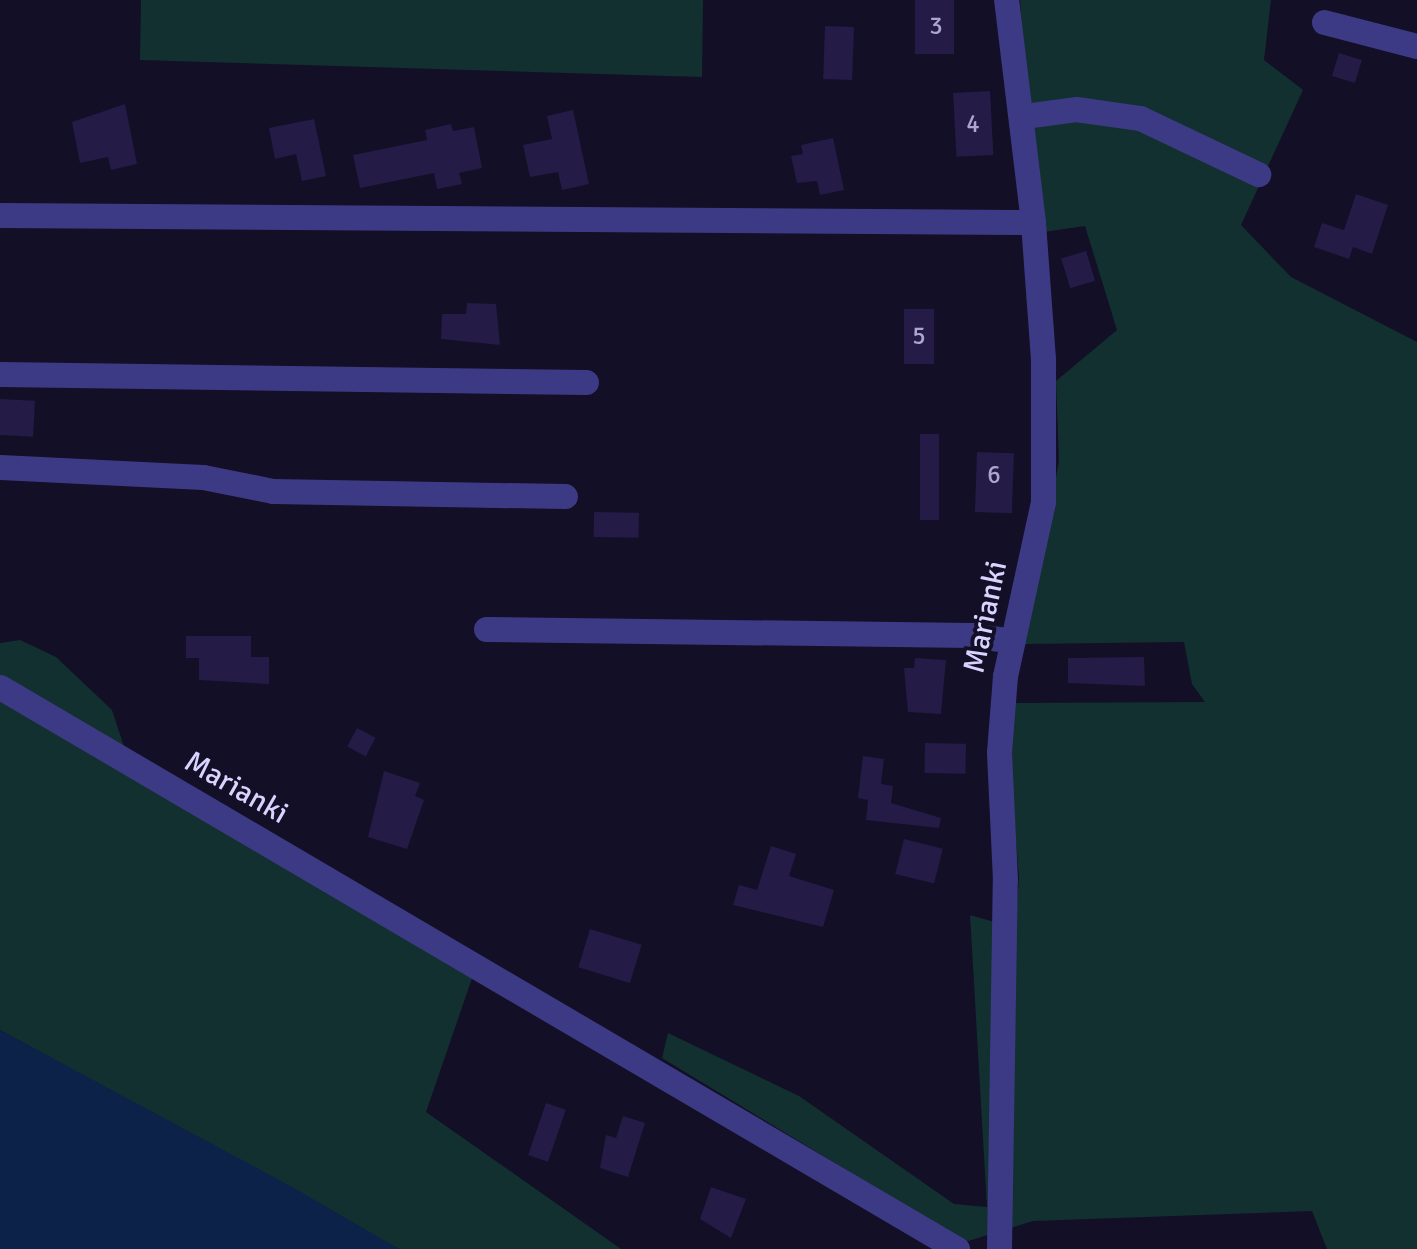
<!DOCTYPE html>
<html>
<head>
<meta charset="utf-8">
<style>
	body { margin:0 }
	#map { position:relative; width:1417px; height:1249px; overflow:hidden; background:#130f26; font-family:Signika,sans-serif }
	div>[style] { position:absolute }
	.green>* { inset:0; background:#12302f }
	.water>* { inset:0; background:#0c2248 }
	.building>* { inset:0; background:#241b47; transform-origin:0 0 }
	.minor>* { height:25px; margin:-12.5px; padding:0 12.5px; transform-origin:12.5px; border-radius:12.5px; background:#3d3a85 }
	span { translate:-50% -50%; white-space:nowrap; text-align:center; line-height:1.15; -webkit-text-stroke:8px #130f26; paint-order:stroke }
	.number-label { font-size:25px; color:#aca6d1 }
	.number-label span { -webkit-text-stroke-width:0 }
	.street-label { font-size:30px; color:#d9d4ff }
</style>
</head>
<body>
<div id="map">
	<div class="green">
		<div style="clip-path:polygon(141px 0,703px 0,702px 77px,140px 60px)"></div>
		<div style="clip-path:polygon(1020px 0,1271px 0,1264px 60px,1303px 90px,1241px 225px,1291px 277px,1417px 342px,1417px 1249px,1327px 1249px,1312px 1211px,1033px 1221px,965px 1242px,662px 1058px,668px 1033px,799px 1096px,954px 1204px,987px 1207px,970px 915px,1015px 928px,1019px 878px,1008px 742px,1014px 703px,1205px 702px,1192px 684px,1184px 642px,1025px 644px,1059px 461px,1056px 381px,1117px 330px,1085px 226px,1037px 233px)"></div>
		<div style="clip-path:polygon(20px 640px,56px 657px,112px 710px,132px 771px,479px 958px,426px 1112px,621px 1249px,399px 1249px,0 1030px,0 643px)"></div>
	</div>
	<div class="water">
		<div style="clip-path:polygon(0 1030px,294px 1188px,399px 1249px,0 1249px)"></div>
	</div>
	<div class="building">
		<div style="left:915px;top:0;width:39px;height:54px"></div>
		<div style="left:825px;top:26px;width:29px;height:53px;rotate:2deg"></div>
		<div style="left:1339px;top:53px;width:24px;height:24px;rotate:17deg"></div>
		<div style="left:990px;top:91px;width:64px;height:37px;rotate:87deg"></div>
		<div style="clip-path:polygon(125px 104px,137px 164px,111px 170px,108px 157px,80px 163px,72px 122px)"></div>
		<div style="clip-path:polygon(573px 110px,589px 184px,562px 190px,558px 172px,530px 177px,523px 145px,552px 139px,547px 116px)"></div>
		<div style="clip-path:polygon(314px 119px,326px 176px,302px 181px,296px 154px,275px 159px,269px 128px)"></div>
		<div style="clip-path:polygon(451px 124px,453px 131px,474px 127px,482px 168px,459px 173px,462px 184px,437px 189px,434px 173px,360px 188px,353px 155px,427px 140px,425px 130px)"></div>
		<div style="clip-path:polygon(833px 138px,844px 190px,820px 195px,817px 181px,797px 183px,791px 156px,803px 154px,801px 145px)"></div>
		<div style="clip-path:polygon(1356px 194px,1388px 205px,1372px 254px,1353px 247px,1349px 259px,1314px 247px,1322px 223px,1344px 230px)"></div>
		<div style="left:1086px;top:251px;width:31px;height:26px;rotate:73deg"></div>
		<div style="clip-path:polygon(467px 303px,496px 304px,500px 345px,441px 339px,442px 314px,466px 314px)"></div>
		<div style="left:904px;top:309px;width:30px;height:55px"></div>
		<div style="left:0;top:399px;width:35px;height:36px;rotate:3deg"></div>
		<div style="left:920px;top:434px;width:19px;height:86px"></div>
		<div style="left:977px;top:452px;width:37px;height:60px;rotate:2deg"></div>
		<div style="left:594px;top:512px;width:45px;height:25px;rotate:1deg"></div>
		<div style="clip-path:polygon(186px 636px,251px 636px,251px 657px,269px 657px,269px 684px,199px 680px,199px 658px,186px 658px)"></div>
		<div style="clip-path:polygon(1144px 657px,1145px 686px,1068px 683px,1068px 658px)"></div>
		<div style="clip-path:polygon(915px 658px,946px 660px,941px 714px,908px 712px,904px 668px,914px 668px)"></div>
		<div style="left:357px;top:728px;width:21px;height:21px;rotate:28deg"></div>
		<div style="left:925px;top:743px;width:41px;height:30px;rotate:1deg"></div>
		<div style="clip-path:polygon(863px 756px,884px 759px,881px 784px,893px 786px,891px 803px,941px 818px,939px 828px,866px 820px,868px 800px,858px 798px)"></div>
		<div style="clip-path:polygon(384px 771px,420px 783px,415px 796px,424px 800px,407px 849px,368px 837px)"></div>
		<div style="left:904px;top:839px;width:40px;height:36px;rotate:14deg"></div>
		<div style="clip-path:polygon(771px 846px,796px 854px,789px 876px,834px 890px,823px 927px,733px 905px,739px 885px,757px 890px)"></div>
		<div style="left:590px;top:929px;width:54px;height:40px;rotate:17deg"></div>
		<div style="left:546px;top:1103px;width:21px;height:55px;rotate:19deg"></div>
		<div style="clip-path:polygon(623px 1116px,645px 1123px,628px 1177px,600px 1168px,606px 1135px,616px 1138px)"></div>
		<div style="clip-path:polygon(711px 1187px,746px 1199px,731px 1238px,700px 1219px)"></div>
	</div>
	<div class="minor">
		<div style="left:1324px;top:22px;width:96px;rotate:14.5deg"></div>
		<div style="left:1024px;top:116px;width:52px;rotate:-7.7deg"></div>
		<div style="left:1076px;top:109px;width:65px;rotate:8deg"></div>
		<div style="left:1140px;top:118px;width:131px;rotate:25.4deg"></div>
		<div style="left:0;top:215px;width:1033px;rotate:0.39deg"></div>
		<div style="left:0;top:374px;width:586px;rotate:0.78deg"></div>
		<div style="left:0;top:467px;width:203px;rotate:2.8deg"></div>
		<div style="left:203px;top:477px;width:71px;rotate:11.3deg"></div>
		<div style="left:273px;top:491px;width:292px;rotate:1deg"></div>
		<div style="left:486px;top:629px;width:485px;rotate:0.7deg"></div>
		<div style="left:971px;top:635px;width:42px;rotate:8.1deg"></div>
		<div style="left:0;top:687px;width:1110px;rotate:30.42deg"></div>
		<div style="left:999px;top:1249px;width:369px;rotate:-89.1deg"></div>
		<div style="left:1005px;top:880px;width:128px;rotate:-92.7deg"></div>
		<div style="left:999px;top:752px;width:76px;rotate:-85.5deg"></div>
		<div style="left:1005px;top:676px;width:178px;rotate:-77.7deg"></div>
		<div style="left:1043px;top:502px;width:143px;rotate:-90deg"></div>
		<div style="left:1043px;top:359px;width:137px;rotate:-94.2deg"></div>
		<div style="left:1033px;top:222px;width:224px;rotate:-96.9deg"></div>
	</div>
	<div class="number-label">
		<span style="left:936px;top:26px">3</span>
		<span style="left:973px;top:124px">4</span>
		<span style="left:919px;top:336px">5</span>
		<span style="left:994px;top:475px">6</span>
	</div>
	<div class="street-label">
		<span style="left:986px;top:617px;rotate:-78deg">Marianki</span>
		<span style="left:236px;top:788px;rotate:30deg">Marianki</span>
	</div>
</div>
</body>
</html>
